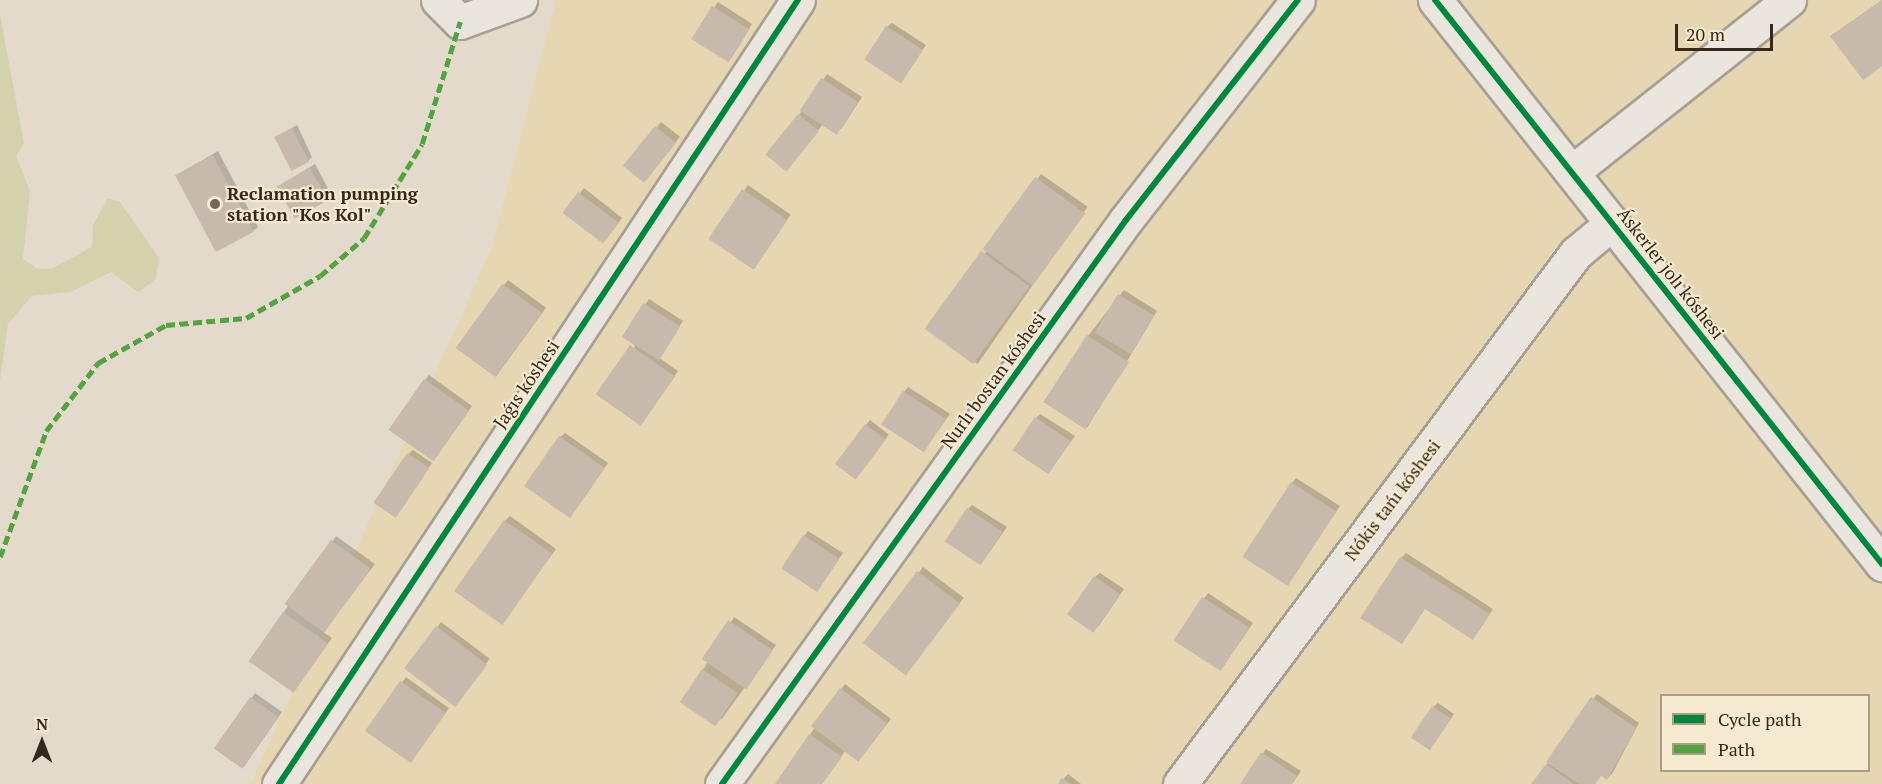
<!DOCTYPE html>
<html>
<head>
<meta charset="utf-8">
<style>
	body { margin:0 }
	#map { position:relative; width:1882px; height:784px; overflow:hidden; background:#e3dacb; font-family:"PT Serif",serif }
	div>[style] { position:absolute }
	.green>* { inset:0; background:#d4d2ad }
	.sand>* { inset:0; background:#e6d6b2 }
	.shadow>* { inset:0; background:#0003; transform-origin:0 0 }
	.building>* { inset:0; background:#c7b9ac; transform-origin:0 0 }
	.roads { filter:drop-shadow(2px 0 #a89f95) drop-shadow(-2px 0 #a89f95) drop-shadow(0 2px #a89f95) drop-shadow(0 -2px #a89f95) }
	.minor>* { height:33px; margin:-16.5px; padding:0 16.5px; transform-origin:16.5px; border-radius:16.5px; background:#ebe6dd }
	.quiet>* { height:4.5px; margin-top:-2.25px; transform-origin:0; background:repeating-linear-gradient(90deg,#53a341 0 9px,transparent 0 13.5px) }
	.cycleway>* { height:6px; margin:-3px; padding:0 3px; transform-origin:3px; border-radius:3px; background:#00873e }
	.dots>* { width:16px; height:16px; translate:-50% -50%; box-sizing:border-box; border:3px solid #f5e9d0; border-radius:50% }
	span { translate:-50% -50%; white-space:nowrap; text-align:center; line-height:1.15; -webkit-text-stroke:4.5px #f5e9d0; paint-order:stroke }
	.poi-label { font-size:18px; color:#36281d; font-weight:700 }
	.left { translate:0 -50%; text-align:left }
	.street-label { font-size:18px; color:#36281d }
	.legend { position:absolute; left:1660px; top:694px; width:210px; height:78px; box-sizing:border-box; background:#f5e9d0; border:2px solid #a99c88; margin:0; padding:8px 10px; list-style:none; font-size:18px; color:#36281d }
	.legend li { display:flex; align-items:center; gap:12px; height:30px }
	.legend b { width:30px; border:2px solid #a99c88 }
	.north { position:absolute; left:12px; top:712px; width:60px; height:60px; -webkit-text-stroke:4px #f5e9d0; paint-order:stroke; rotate:0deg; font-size:16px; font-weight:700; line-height:24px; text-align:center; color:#36281d }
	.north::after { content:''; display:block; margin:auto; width:21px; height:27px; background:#36281d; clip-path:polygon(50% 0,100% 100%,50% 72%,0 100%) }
	.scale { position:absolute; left:1675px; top:24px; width:98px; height:27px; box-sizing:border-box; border:3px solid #36281d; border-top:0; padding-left:8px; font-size:18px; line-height:21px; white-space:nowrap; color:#36281d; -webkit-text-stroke:4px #f5e9d0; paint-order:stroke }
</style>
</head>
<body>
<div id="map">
	<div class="green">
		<div style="clip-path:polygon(0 15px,24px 143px,16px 156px,30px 191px,23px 259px,38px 269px,51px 269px,92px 247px,93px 225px,108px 198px,120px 202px,159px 258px,156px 279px,138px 292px,111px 272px,71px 292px,32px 296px,8px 324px,0 381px)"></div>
	</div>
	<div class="sand">
		<div style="clip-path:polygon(evenodd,556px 0,1882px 0,1882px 784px,251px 784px,492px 247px,556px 0,1662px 696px,1868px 696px,1868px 770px,1662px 770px,1662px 696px)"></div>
	</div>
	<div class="shadow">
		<div style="clip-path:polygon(1882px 0,1882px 64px,1837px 32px)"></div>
		<div style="clip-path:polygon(718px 2px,752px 24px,732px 57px,693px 39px)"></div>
		<div style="clip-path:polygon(892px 23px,926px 45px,901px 81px,887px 27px)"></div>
		<div style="clip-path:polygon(827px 74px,862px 97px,841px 129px,823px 124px,791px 165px,799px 115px)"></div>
		<div style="left:661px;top:122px;width:24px;height:56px;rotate:38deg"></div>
		<div style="clip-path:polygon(297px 125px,312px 157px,308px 161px,276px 137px)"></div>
		<div style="clip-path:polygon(218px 151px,258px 227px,253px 231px,177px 175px)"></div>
		<div style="clip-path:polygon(315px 164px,331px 194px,327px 199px,279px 186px)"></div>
		<div style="left:1041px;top:174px;width:57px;height:192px;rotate:35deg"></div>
		<div style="left:748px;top:185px;width:52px;height:66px;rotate:35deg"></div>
		<div style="clip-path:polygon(584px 188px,622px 218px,607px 238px,564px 213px)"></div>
		<div style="left:508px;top:280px;width:47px;height:85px;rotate:36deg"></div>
		<div style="clip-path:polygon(1124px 290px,1157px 311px,1087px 428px,1088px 336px)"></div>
		<div style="clip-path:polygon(649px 299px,683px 321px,658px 357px,678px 371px,644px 419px,634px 342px,623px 336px)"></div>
		<div style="clip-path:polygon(429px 375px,472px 406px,438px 454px,425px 380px)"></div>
		<div style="clip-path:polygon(908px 387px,950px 414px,924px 450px,904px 392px)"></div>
		<div style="clip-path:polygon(1040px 414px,1075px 436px,1049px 472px,1036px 418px)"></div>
		<div style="left:870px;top:420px;width:24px;height:55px;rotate:38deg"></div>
		<div style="clip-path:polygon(565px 433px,608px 463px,574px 512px,560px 437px)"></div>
		<div style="clip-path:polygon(413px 450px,432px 463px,398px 511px,408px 454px)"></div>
		<div style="clip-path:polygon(1296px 478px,1340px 506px,1288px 583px,1292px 483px)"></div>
		<div style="clip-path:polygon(972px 505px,1007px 527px,981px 564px,968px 509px)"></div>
		<div style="clip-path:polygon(510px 516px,556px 549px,502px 623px,505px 521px)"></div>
		<div style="clip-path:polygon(808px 531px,843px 553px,818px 590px,804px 536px)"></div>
		<div style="clip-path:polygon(336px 536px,375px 564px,323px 632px,332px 638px,293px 691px,250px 661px)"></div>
		<div style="clip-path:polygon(1406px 553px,1493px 609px,1473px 638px,1401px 558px)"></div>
		<div style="left:923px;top:567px;width:51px;height:96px;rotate:37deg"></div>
		<div style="clip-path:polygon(1100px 573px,1124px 589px,1098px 627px,1095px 577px)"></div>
		<div style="clip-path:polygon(1208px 593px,1253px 623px,1224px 665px,1175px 639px)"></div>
		<div style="clip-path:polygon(734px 617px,776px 645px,721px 720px,703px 670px)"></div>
		<div style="left:441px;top:622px;width:61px;height:57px;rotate:37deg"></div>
		<div style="left:406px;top:677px;width:53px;height:66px;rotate:36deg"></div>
		<div style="clip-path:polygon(845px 684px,891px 719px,862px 756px,845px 751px,822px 784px,776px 784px)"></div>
		<div style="left:255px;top:693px;width:33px;height:67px;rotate:35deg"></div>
		<div style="clip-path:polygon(1597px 694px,1639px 723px,1612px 774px,1607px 778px,1602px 774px,1595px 784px,1533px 784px)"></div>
		<div style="clip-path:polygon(1438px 703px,1454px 714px,1430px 748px,1433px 707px)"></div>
		<div style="clip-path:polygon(1266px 749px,1301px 771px,1292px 784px,1242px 784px)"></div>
		<div style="clip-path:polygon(1068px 774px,1081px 784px,1059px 784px)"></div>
	</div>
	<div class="building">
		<div style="clip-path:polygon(1882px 0,1882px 66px,1863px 80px,1830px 36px)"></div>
		<div style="left:712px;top:6px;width:44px;height:39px;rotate:32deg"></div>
		<div style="left:886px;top:26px;width:44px;height:40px;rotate:33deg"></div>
		<div style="left:821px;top:78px;width:44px;height:39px;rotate:33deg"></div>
		<div style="left:798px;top:114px;width:27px;height:52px;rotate:39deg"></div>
		<div style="left:655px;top:126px;width:27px;height:51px;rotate:39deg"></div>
		<div style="left:292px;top:128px;width:38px;height:20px;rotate:63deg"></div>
		<div style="left:213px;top:155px;width:87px;height:43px;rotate:62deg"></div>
		<div style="left:310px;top:168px;width:37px;height:38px;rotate:61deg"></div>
		<div style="left:1035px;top:177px;width:62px;height:89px;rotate:36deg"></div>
		<div style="left:742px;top:189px;width:55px;height:60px;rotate:34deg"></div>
		<div style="left:578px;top:192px;width:51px;height:26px;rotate:37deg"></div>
		<div style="left:981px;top:251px;width:60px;height:96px;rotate:36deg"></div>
		<div style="left:502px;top:284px;width:49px;height:79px;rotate:36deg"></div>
		<div style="left:1118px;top:294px;width:42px;height:45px;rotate:31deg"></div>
		<div style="left:643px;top:303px;width:44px;height:40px;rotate:32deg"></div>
		<div style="left:1087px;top:335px;width:50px;height:80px;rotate:33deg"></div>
		<div style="left:630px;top:345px;width:55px;height:60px;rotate:35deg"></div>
		<div style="left:424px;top:379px;width:55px;height:62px;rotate:35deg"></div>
		<div style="left:903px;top:391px;width:51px;height:40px;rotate:33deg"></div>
		<div style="left:1035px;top:417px;width:43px;height:40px;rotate:34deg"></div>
		<div style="left:865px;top:424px;width:26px;height:50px;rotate:37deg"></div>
		<div style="left:559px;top:436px;width:56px;height:61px;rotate:35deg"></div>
		<div style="left:407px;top:453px;width:27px;height:60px;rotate:34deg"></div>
		<div style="left:1291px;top:482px;width:54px;height:89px;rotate:33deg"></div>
		<div style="left:967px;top:508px;width:43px;height:40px;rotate:34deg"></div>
		<div style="left:504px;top:520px;width:59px;height:87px;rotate:35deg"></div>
		<div style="left:803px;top:535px;width:43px;height:40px;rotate:33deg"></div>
		<div style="left:331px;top:540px;width:49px;height:79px;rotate:36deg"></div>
		<div style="clip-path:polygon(1400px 557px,1490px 614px,1473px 640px,1425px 609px,1402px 644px,1360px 618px)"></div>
		<div style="left:917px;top:571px;width:54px;height:90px;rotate:37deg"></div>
		<div style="left:1094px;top:576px;width:32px;height:47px;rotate:35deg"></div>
		<div style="left:1202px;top:597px;width:56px;height:52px;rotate:33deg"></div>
		<div style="left:283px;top:612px;width:55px;height:60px;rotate:35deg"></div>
		<div style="left:728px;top:620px;width:54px;height:47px;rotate:34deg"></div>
		<div style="left:436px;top:626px;width:64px;height:53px;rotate:37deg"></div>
		<div style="left:702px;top:669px;width:43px;height:40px;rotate:34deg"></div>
		<div style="left:400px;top:681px;width:56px;height:61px;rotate:35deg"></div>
		<div style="left:840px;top:688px;width:59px;height:48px;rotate:37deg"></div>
		<div style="left:250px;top:697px;width:35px;height:63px;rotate:35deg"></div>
		<div style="clip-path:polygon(1591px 697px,1636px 728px,1607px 780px,1601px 776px,1595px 784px,1579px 784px,1546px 762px)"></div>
		<div style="left:1432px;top:706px;width:23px;height:38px;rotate:34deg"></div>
		<div style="clip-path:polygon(809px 734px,842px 757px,822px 784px,775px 784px)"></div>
		<div style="clip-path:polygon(1261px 752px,1297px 776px,1292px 784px,1240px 784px)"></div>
		<div style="clip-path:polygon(1546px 764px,1574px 784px,1531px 784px)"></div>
		<div style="clip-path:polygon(1062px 778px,1071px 784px,1058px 784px)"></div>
	</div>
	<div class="roads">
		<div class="minor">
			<div style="left:438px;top:0;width:31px;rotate:45deg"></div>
			<div style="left:460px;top:22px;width:64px;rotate:-20.1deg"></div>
			<div style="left:1435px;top:0;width:720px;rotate:51.6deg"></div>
			<div style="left:1572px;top:172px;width:277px;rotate:-38.4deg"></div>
			<div style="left:279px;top:784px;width:940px;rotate:-56.5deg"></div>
			<div style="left:722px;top:784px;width:694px;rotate:-54.39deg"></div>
			<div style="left:1126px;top:220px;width:279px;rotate:-52deg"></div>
			<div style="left:1180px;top:784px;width:662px;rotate:-53.29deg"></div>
			<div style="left:1576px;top:253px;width:47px;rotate:-39.8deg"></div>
		</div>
	</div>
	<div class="quiet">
		<div style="left:0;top:557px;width:134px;rotate:-69.9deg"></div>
		<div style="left:46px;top:431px;width:86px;rotate:-52.6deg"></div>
		<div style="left:98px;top:363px;width:78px;rotate:-29.2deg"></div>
		<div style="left:166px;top:325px;width:80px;rotate:-5deg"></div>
		<div style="left:246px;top:318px;width:85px;rotate:-29.6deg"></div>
		<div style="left:320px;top:276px;width:58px;rotate:-40.8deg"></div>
		<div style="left:364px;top:238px;width:110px;rotate:-58.3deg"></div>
		<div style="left:422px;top:144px;width:128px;rotate:-72.7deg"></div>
	</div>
	<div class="cycleway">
		<div style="left:1435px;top:0;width:720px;rotate:51.6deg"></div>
		<div style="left:279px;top:784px;width:940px;rotate:-56.5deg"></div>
		<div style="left:722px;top:784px;width:694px;rotate:-54.39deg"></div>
		<div style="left:1126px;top:220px;width:279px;rotate:-52deg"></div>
	</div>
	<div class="dots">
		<div style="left:215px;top:204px;background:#73665a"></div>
	</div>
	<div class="poi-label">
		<span class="left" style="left:227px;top:204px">Reclamation pumping<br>station "Kos Kol"</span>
	</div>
	<div class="street-label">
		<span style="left:1671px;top:273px;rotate:52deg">Áskerler jolı kóshesi</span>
		<span style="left:993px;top:380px;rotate:-54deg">Nurlı bostan kóshesi</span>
		<span style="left:526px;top:384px;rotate:-56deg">Jaǵıs kóshesi</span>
		<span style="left:1392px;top:500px;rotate:-53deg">Nókis tańı kóshesi</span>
	</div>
	<ul class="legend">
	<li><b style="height:8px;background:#00873e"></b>Cycle path</li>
	<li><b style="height:8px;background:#53a341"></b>Path</li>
	</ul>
	<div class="north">N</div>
	<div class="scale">20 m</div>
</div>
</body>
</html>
